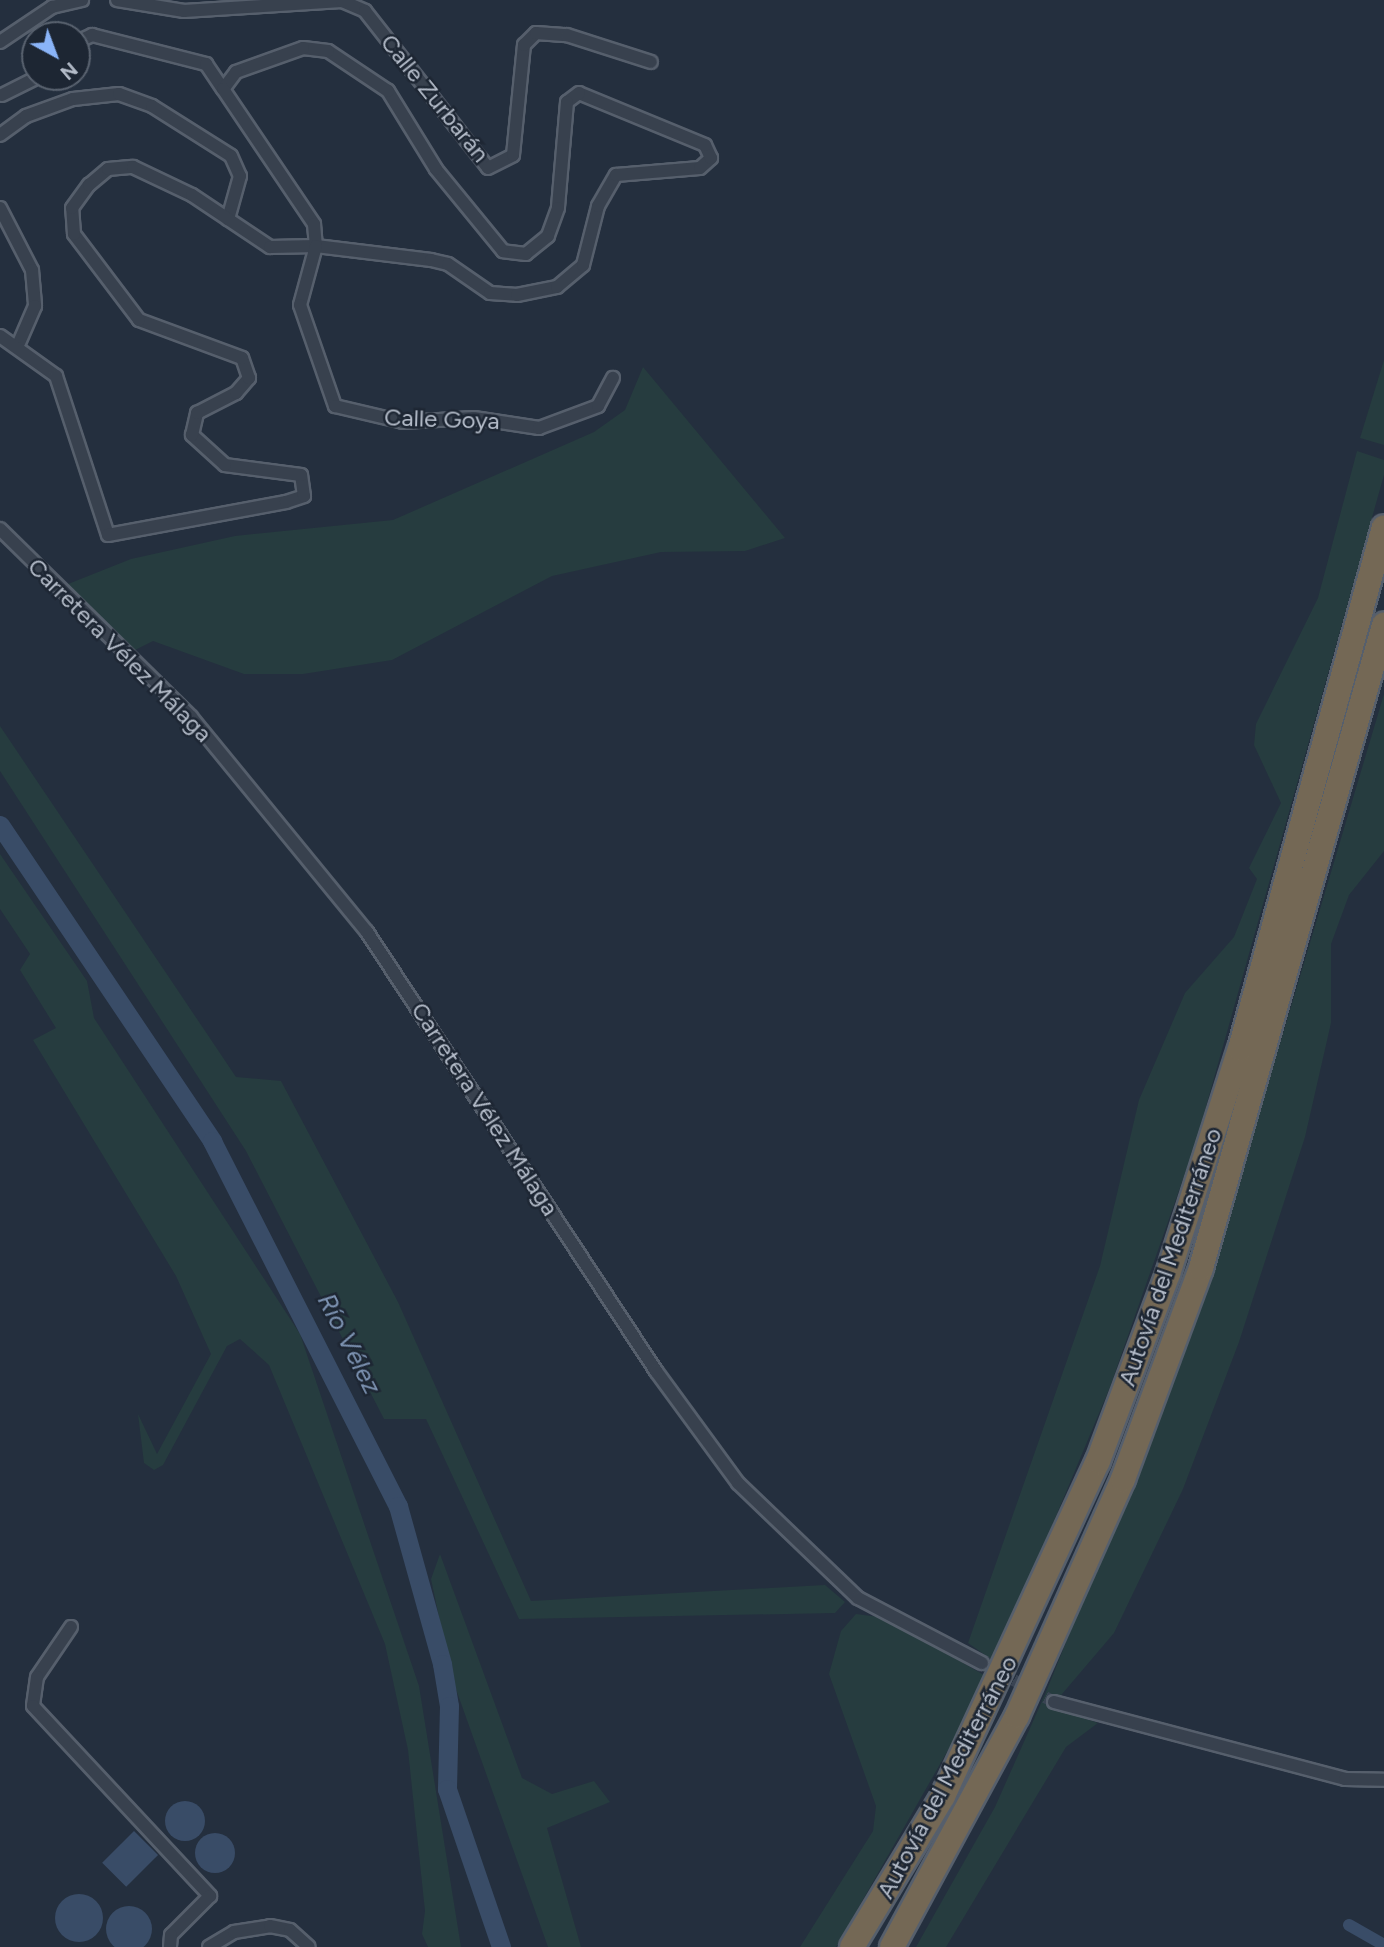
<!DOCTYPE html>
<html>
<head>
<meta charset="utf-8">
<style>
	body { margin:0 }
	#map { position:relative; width:1384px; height:1947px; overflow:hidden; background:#242f3e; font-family:Figtree,sans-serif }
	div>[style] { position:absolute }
	.green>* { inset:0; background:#263c3f }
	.water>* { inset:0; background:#394c67; transform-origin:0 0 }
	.round { border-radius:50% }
	.canal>* { height:12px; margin:-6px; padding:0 6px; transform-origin:6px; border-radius:6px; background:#394c67 }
	.river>* { height:19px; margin:-9.5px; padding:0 9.5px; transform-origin:9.5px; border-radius:9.5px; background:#394c67 }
	.minor-tunnel>* { height:12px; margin-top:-6px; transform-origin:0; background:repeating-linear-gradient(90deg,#3a4453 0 12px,transparent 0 18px) }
	.roads { filter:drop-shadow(2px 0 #565f6c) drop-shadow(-2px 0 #565f6c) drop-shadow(0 2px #565f6c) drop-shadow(0 -2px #565f6c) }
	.minor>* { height:12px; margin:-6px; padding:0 6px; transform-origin:6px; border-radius:6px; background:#38414e }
	.motorway>* { height:24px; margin:-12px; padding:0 12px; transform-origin:12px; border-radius:12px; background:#746855 }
	span { translate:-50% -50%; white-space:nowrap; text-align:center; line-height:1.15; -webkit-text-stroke:5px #1d2633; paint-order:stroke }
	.street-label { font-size:24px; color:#b4bcc9 }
	.water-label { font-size:26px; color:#7c92b1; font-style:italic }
	.north { position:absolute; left:21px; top:21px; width:70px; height:70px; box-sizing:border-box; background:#1d2633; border:2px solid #59626f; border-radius:50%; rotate:139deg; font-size:19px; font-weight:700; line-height:28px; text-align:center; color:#b4bcc9 }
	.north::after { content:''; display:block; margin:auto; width:24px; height:32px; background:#8ab4f8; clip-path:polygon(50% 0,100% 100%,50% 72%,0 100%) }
</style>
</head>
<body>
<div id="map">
	<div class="green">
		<div style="clip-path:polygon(1384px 360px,1384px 445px,1360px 438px)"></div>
		<div style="clip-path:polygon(643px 367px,785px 538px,745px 551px,661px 552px,552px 576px,392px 660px,303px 674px,244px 674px,153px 641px,133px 651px,63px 586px,131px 559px,235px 536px,393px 520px,594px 432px,625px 410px)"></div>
		<div style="clip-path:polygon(1357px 451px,1384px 460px,1384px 475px,1196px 1142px,1110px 1387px,995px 1662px,968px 1643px,1100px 1266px,1139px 1100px,1185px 993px,1234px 937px,1257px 879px,1249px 868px,1281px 803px,1254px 745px,1256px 724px,1318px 598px)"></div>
		<div style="clip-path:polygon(1384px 694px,1384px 851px,1349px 895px,1331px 944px,1331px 1023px,1305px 1137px,1239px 1342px,1183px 1489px,1114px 1633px,1051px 1707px,1098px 1723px,1066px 1747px,946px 1947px,916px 1947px,995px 1807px,1046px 1692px,1204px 1299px)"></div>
		<div style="clip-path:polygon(0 726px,236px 1077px,281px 1081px,398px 1302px,531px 1601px,825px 1585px,845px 1602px,835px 1613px,519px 1619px,426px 1419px,384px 1419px,246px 1151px,0 771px)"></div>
		<div style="clip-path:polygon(0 854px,87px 981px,94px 1018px,300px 1334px,419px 1686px,461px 1947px,428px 1947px,422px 1934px,425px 1911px,408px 1750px,385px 1644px,269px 1365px,240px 1339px,227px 1346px,163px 1465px,154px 1470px,144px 1463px,138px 1414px,157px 1454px,211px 1354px,176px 1276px,33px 1040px,56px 1028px,20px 970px,30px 954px,0 909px)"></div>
		<div style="clip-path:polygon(440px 1554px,522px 1778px,552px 1794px,594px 1781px,610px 1802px,547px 1828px,581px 1947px,548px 1947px,452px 1678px,431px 1579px)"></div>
		<div style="clip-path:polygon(856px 1614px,886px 1618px,989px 1678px,836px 1947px,800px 1947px,873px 1831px,876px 1806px,829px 1674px,841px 1631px)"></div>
	</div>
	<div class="water">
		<div class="round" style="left:165px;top:1801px;width:40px;height:40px"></div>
		<div style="left:134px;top:1831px;width:34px;height:45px;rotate:45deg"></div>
		<div class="round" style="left:195px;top:1833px;width:40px;height:40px"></div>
		<div class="round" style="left:55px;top:1894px;width:48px;height:48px"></div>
		<div class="round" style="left:106px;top:1906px;width:46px;height:46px"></div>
	</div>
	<div class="canal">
		<div style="left:1349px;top:1925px;width:40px;rotate:29.7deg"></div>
	</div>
	<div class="river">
		<div style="left:0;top:825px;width:381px;rotate:56.1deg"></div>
		<div style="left:212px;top:1141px;width:410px;rotate:63deg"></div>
		<div style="left:398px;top:1506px;width:164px;rotate:74.4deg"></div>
		<div style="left:442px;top:1664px;width:43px;rotate:80.5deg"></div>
		<div style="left:449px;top:1706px;width:83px;rotate:91.4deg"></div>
		<div style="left:447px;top:1789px;width:167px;rotate:71.1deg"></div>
	</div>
	<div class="minor-tunnel">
		<div style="left:982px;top:1663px;width:82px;rotate:28.4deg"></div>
	</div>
	<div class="roads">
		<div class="minor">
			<div style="left:117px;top:0;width:68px;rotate:9.3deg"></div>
			<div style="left:184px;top:11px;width:158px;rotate:-3.6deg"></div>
			<div style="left:342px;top:1px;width:25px;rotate:23deg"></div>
			<div style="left:365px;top:11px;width:199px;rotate:51.9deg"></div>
			<div style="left:488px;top:168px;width:28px;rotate:-27deg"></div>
			<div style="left:513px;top:155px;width:111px;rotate:-84.3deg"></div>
			<div style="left:524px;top:45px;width:17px;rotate:-45deg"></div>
			<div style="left:536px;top:33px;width:31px;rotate:4deg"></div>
			<div style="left:567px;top:35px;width:88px;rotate:17.8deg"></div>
			<div style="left:0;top:42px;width:63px;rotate:-33.9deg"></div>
			<div style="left:52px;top:7px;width:31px;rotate:-13deg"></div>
			<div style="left:77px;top:42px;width:17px;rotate:-25deg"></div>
			<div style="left:92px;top:35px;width:118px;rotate:14.3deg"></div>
			<div style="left:206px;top:64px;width:30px;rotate:56deg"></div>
			<div style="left:2px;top:95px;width:40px;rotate:-26.6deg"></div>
			<div style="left:0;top:135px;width:32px;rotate:-36deg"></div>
			<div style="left:26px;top:116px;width:50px;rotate:-19.9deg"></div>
			<div style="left:73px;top:99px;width:46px;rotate:-6.2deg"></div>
			<div style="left:119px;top:94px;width:35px;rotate:20deg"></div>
			<div style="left:152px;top:106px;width:93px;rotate:32.3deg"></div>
			<div style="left:231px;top:156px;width:22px;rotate:66deg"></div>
			<div style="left:240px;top:176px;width:45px;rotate:105.6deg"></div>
			<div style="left:0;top:208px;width:70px;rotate:62.7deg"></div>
			<div style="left:32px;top:270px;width:36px;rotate:85deg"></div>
			<div style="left:35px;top:306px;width:40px;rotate:113.4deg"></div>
			<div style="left:0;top:336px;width:69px;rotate:35.5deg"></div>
			<div style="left:56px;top:376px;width:167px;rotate:71.9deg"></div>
			<div style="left:108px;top:535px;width:181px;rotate:-10.5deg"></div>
			<div style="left:286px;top:502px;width:19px;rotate:-18deg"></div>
			<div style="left:304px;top:496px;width:21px;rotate:-98deg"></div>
			<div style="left:301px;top:475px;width:77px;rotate:-172.5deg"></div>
			<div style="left:225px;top:465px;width:45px;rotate:-137.7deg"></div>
			<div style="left:192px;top:435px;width:23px;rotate:-77deg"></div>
			<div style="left:197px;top:413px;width:44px;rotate:-27.1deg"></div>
			<div style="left:236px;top:393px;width:20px;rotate:-49deg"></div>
			<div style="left:249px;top:378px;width:21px;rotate:-109deg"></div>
			<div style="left:242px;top:358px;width:110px;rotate:-159.7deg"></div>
			<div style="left:139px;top:320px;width:108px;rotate:-127.1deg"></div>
			<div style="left:74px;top:234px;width:26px;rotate:-94deg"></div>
			<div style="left:72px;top:208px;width:29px;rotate:-54deg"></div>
			<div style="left:89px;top:185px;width:25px;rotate:-40deg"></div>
			<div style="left:108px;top:169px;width:25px;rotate:-5deg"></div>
			<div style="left:133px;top:167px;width:65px;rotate:25.4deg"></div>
			<div style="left:192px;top:195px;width:94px;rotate:33.7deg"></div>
			<div style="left:270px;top:247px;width:46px;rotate:-1.2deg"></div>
			<div style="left:316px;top:246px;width:116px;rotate:6.9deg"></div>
			<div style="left:431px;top:260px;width:17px;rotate:13deg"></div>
			<div style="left:448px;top:264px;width:51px;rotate:34.6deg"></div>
			<div style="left:490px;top:293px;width:27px;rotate:4deg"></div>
			<div style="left:517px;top:295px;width:41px;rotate:-11.3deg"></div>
			<div style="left:557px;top:287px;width:34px;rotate:-40deg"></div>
			<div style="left:583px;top:265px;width:61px;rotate:-75.7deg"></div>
			<div style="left:598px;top:206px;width:36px;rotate:-60deg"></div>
			<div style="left:616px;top:175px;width:84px;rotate:-4.8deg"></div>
			<div style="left:700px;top:168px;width:15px;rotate:-42deg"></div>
			<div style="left:711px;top:158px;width:14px;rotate:-115deg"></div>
			<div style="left:705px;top:145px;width:136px;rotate:-157.6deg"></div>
			<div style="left:579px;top:93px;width:15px;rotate:143deg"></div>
			<div style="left:567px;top:102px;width:106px;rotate:94.9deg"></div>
			<div style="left:558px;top:208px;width:30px;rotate:110deg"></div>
			<div style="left:548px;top:236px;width:28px;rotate:141deg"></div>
			<div style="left:526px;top:254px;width:23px;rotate:-173deg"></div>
			<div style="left:503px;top:251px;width:106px;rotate:-129.3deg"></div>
			<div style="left:436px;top:169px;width:92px;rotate:-121.6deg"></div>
			<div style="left:388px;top:91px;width:72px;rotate:-146.3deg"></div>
			<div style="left:328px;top:51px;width:25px;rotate:-173deg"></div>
			<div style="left:303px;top:48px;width:71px;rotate:160.3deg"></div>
			<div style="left:236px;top:72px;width:21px;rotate:127deg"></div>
			<div style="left:223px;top:89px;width:163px;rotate:56deg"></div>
			<div style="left:314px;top:224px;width:22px;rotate:85deg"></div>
			<div style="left:316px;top:246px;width:61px;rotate:105.2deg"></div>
			<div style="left:300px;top:305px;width:107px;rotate:70.9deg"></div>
			<div style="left:335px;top:406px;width:70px;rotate:13.2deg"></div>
			<div style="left:403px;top:422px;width:71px;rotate:-3.2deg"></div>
			<div style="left:474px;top:418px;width:66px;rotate:8.7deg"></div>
			<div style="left:539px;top:428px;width:63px;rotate:-20.4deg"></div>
			<div style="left:598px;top:406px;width:32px;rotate:-62deg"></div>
			<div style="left:0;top:529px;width:268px;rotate:44.5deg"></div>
			<div style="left:191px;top:717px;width:278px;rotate:50.7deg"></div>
			<div style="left:367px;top:932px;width:526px;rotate:56.64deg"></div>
			<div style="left:656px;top:1371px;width:139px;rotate:53.8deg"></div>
			<div style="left:738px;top:1483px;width:166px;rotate:43.8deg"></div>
			<div style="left:858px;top:1598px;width:140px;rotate:27.7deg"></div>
			<div style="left:71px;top:1627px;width:60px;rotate:124.2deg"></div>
			<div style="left:37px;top:1677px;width:29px;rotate:98deg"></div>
			<div style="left:33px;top:1706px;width:260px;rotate:47deg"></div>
			<div style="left:210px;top:1896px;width:55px;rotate:135deg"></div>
			<div style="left:171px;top:1935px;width:12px;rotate:95deg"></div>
			<div style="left:1054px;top:1702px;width:301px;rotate:14.8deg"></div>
			<div style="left:1345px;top:1779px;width:39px;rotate:1deg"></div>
			<div style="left:209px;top:1947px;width:29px;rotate:-31deg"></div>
			<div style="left:234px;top:1932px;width:36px;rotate:-9deg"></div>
			<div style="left:270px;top:1926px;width:20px;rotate:11deg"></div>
			<div style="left:290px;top:1930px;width:25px;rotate:42deg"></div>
		</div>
		<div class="motorway">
			<div style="left:852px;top:1947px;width:176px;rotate:-58.9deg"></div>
			<div style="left:943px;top:1796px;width:369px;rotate:-65.2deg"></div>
			<div style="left:1098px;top:1461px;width:200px;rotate:-69.5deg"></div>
			<div style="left:1168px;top:1274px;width:236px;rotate:-72.3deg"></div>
			<div style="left:1240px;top:1049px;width:541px;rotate:-74.58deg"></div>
			<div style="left:892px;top:1947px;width:263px;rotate:-61.6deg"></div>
			<div style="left:1017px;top:1716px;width:260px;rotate:-65.9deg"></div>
			<div style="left:1123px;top:1479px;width:225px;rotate:-69.7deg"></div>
			<div style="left:1201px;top:1268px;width:669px;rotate:-74.11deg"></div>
		</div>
	</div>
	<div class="street-label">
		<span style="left:435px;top:98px;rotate:51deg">Calle Zurbarán</span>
		<span style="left:442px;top:419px;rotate:2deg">Calle Goya</span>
		<span style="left:120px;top:650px;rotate:45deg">Carretera Vélez Málaga</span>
		<span style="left:485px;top:1109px;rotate:57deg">Carretera Vélez Málaga</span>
		<span style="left:1170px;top:1257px;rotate:-71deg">Autovía del Mediterráneo</span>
		<span style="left:947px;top:1777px;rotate:-62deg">Autovía del Mediterráneo</span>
	</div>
	<div class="water-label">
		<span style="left:349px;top:1344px;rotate:63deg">Río Vélez</span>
	</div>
	<div class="north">N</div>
</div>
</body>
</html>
